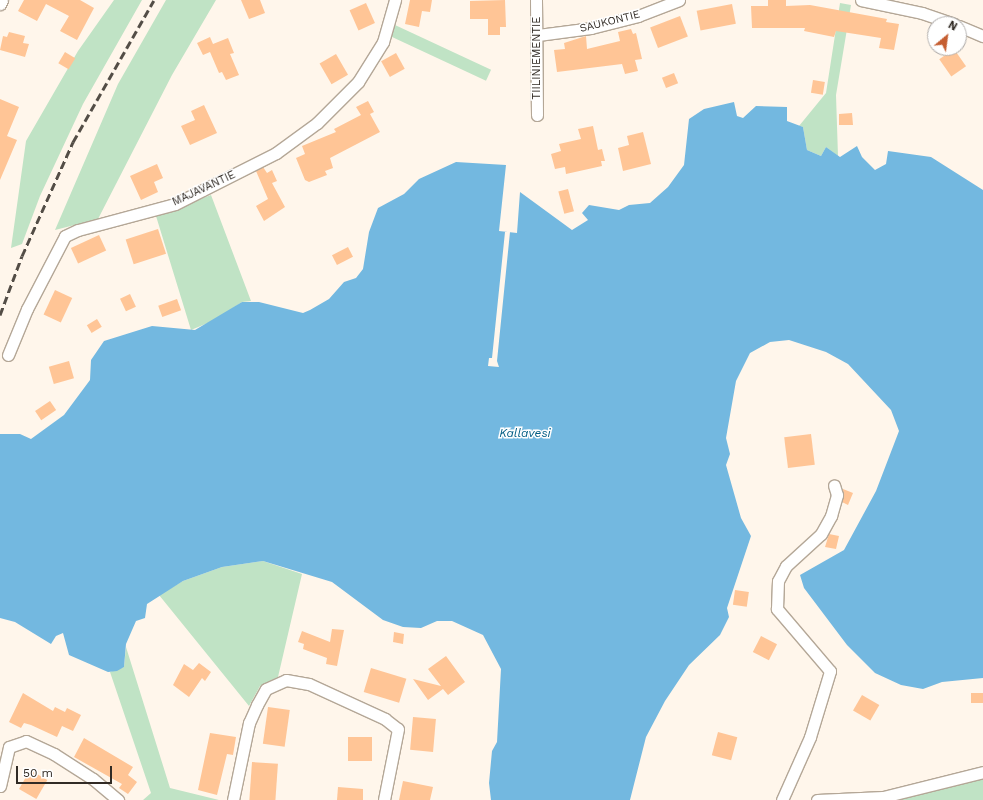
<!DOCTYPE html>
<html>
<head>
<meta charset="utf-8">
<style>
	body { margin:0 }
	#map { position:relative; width:983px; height:800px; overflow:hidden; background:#fff6eb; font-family:"Work Sans",sans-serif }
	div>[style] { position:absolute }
	.green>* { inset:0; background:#c0e3c5; transform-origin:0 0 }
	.water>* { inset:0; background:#73b8e0 }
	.pier>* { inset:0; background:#fff6eb }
	.building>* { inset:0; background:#ffc596; transform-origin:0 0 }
	.roads { filter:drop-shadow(1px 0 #b4a797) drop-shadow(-1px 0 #b4a797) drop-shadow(0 1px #b4a797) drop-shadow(0 -1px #b4a797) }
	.minor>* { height:11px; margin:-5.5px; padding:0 5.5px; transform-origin:5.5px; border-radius:5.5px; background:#fff }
	.rail>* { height:3px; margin-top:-1.5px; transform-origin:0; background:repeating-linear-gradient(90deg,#534d46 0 8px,transparent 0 12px) }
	span { translate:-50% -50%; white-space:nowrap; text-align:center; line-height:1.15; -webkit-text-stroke:3px #fff; paint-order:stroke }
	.street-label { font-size:11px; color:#312b25 }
	.water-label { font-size:12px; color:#015d84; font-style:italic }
	.north { position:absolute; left:927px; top:16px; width:40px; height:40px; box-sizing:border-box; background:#fff; border:1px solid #adaaa8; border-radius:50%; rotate:29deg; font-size:11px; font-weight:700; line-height:16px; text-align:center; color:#312b25 }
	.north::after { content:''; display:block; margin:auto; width:14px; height:18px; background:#c55e31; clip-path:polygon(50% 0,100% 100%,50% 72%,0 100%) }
	.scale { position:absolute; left:16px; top:766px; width:96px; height:18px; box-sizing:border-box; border:2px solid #312b25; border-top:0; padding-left:5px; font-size:12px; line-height:14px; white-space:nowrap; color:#312b25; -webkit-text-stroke:3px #fff; paint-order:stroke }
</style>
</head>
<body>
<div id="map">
	<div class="green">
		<div style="clip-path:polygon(114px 0,142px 0,83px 104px,40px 196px,22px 244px,11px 248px,26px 141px,78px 51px)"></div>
		<div style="clip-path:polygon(166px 0,216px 0,172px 75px,98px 219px,55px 230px,118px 84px)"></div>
		<div style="clip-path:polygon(840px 3px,851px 5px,836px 95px,838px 156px,826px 147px,821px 156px,807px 150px,803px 127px,799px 126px,826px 93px)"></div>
		<div style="left:395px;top:25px;width:106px;height:12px;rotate:25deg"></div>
		<div style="clip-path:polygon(211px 195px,251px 301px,242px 302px,215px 320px,191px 330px,156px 216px)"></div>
		<div style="clip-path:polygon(263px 561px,302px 574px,278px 677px,260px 686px,249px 706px,159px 595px,183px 581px,222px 567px)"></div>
		<div style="clip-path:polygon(126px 647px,170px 788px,219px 800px,143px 800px,151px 793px,110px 672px,124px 667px)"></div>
		<div style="clip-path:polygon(983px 776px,983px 800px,887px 800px)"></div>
	</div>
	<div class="water">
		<div style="clip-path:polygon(734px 102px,737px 116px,743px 118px,756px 106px,787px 107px,787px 121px,803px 127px,807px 150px,821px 156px,826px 147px,840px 157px,857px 146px,862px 157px,875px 170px,886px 164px,888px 151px,931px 157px,983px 190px,983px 678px,942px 682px,923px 689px,901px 685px,875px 673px,847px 645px,804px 588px,800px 575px,844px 550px,876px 491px,899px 431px,891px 410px,848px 364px,826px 352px,789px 340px,770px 342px,750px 353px,736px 381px,726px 438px,730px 454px,726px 465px,741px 518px,751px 536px,727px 608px,729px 617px,720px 635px,689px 665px,665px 701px,646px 737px,630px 800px,491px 800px,489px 783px,492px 751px,497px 742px,501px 669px,483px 635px,452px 621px,437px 621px,421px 628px,403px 627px,383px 620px,332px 582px,263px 561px,222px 567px,183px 581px,147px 604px,145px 618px,136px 621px,126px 644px,124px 667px,117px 671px,108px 672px,69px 655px,63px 633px,56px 636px,51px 644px,15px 622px,0 618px,0 434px,20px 434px,31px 439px,64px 415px,90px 380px,91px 360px,104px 341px,152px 326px,195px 330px,242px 302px,259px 302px,303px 313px,310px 310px,329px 299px,344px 282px,356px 278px,363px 269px,369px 232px,378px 208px,404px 194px,419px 179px,456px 162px,506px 165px,499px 231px,517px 233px,520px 192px,572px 230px,588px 220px,582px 213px,589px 205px,619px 210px,629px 205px,650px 203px,668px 187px,684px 165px,689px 119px,704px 109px)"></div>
	</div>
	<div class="pier">
		<div style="clip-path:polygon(505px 232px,510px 232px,497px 361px,499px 367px,488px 366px,489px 358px,492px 358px)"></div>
	</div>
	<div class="building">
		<div style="clip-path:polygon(24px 0,80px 0,94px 8px,77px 40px,60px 31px,69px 16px,46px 4px,37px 21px,18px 11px)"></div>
		<div style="clip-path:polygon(241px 0,260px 0,265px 13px,249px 19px)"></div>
		<div style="clip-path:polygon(410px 0,432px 0,430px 12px,422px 11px,419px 27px,405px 24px)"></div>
		<div style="clip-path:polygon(505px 0,506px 27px,500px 27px,500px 35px,488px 35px,488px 19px,470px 19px,470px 1px)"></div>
		<div style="clip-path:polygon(768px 0,786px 0,786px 6px,810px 5px,887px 19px,886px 22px,899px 24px,894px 50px,879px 48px,881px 38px,836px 31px,834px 37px,804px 31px,805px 28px,752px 28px,751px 6px,768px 6px)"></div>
		<div style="left:366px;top:3px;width:22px;height:18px;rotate:66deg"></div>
		<div style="left:732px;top:4px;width:20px;height:36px;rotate:79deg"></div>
		<div style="left:680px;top:16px;width:22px;height:32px;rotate:69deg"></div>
		<div style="clip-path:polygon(631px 29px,633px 34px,636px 33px,642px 59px,635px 60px,638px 71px,625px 74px,622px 64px,557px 72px,554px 50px,565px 49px,564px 43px,586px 36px,587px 49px,620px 41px,618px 32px)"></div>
		<div style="clip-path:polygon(9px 32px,25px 36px,23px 43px,29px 44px,25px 57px,0 50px,3px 36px,7px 37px)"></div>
		<div style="clip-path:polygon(210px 37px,213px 44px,228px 38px,234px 53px,230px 54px,239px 75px,226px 80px,222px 72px,219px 73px,210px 52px,203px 55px,197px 43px)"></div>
		<div style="left:954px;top:49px;width:21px;height:18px;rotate:55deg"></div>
		<div style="left:65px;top:52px;width:12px;height:13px;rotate:31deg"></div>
		<div style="left:396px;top:53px;width:18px;height:17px;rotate:61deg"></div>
		<div style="left:336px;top:54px;width:24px;height:19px;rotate:60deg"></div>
		<div style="left:674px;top:73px;width:11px;height:13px;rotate:68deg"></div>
		<div style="left:813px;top:80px;width:12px;height:13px;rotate:9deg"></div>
		<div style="clip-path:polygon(0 99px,19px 107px,7px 136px,17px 140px,0 180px)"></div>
		<div style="clip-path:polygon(368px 101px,374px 112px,370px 114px,380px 132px,330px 158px,333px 168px,325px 171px,327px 175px,309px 182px,305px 180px,296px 158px,305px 154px,302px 146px,336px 132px,334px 129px,361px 115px,356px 107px)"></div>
		<div style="clip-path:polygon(204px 105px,217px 133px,190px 145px,181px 126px,195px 120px,191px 111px)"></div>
		<div style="clip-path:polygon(852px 113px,853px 125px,839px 125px,839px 114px)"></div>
		<div style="clip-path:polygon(593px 126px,598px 150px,602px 149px,605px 161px,601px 161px,602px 166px,566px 174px,565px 167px,555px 169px,551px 154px,561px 151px,559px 144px,581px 139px,578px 129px)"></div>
		<div style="clip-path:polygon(643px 132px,651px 164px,623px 171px,618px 148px,629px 145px,627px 136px)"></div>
		<div style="clip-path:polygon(157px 164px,163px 178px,154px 182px,158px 192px,141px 200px,130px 176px)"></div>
		<div style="clip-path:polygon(263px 167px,267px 173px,272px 170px,277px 181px,272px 183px,285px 207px,264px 221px,256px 206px,268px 199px,256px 171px)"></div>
		<div style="left:568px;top:189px;width:23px;height:10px;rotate:75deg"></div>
		<div style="left:158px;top:229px;width:26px;height:34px;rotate:72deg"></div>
		<div style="left:99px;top:235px;width:17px;height:31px;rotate:65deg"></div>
		<div style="left:348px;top:247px;width:11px;height:18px;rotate:63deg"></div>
		<div style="left:55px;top:290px;width:19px;height:27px;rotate:25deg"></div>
		<div style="left:130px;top:294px;width:14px;height:11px;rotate:65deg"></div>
		<div style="left:177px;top:299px;width:12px;height:20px;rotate:70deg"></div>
		<div style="left:97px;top:319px;width:9px;height:12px;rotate:58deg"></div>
		<div style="left:69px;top:361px;width:18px;height:21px;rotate:74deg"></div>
		<div style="left:50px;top:401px;width:11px;height:18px;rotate:56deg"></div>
		<div style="left:811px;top:434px;width:31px;height:27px;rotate:83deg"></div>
		<div style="clip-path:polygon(843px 489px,853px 493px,848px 505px,842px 502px)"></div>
		<div style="clip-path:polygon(829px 534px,839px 536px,836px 549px,825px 547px)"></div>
		<div style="left:735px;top:590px;width:14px;height:15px;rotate:8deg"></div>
		<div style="clip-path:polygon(332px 629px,344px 630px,337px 666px,326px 664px,327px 658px,303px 649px,304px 644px,298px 642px,302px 631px,330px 642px)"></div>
		<div style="clip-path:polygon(394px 632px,404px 634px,403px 644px,393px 642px)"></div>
		<div style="left:761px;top:636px;width:18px;height:18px;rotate:27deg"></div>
		<div style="clip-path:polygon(446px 656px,465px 682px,448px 695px,443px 689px,428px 700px,413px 679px,441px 686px,428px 669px)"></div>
		<div style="clip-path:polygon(199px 663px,211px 672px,205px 681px,202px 678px,189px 697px,173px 685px,184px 664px,193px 670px)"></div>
		<div style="left:371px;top:668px;width:37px;height:25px;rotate:17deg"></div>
		<div style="clip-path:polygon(23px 693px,53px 711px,55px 707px,65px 712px,67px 708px,81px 715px,73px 731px,62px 726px,57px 737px,31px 725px,24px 723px,21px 728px,9px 722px)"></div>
		<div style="left:983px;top:693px;width:10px;height:12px;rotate:90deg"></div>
		<div style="left:862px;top:695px;width:20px;height:18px;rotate:30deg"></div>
		<div style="left:268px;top:707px;width:22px;height:37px;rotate:8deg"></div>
		<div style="left:413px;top:717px;width:23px;height:33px;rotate:5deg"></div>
		<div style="left:718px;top:732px;width:20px;height:24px;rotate:15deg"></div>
		<div style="clip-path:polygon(210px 733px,236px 737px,233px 755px,227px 754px,217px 795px,198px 790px)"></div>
		<div style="left:372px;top:737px;width:24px;height:24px;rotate:90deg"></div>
		<div style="clip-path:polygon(84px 738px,133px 767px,128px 775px,137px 782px,128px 794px,119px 788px,122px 784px,74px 757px)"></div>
		<div style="left:252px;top:762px;width:26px;height:38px;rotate:4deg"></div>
		<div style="left:30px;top:770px;width:20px;height:22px;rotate:30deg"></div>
		<div style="clip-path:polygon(403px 781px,433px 787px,430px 800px,399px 800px)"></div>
		<div style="clip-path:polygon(338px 787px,363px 789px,363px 800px,337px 800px)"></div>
	</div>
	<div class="roads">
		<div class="minor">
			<div style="left:536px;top:0;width:115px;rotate:89.5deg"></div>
			<div style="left:861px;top:0;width:62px;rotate:12deg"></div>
			<div style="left:922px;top:13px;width:34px;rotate:19deg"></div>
			<div style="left:0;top:4px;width:4px;rotate:-63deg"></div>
			<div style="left:959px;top:26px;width:26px;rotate:23deg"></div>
			<div style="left:538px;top:35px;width:53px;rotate:-7.5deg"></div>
			<div style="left:591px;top:28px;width:49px;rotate:-14.3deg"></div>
			<div style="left:638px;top:16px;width:44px;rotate:-21.3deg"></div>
			<div style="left:8px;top:355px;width:50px;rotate:-67.6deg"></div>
			<div style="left:27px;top:309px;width:82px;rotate:-62.5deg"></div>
			<div style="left:65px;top:236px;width:14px;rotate:-25deg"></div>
			<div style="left:78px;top:230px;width:100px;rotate:-15deg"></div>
			<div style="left:175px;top:204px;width:113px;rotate:-26.8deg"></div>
			<div style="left:276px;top:153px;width:51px;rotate:-36.2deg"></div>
			<div style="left:317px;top:123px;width:58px;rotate:-45deg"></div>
			<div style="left:358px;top:82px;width:47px;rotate:-58deg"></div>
			<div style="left:383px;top:42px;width:44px;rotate:-74.1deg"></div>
			<div style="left:0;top:786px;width:40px;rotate:-77deg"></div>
			<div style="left:9px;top:747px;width:18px;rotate:-19deg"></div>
			<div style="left:26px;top:741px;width:31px;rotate:25deg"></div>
			<div style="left:54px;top:754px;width:46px;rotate:32.7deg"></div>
			<div style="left:93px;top:779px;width:33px;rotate:40deg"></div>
			<div style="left:233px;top:800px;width:79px;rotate:-78.3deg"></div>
			<div style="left:249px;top:723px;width:20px;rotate:-66deg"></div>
			<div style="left:257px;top:705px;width:18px;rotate:-61deg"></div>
			<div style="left:266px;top:689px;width:22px;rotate:-24deg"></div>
			<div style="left:286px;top:680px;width:23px;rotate:10deg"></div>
			<div style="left:309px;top:684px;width:84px;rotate:24.7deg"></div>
			<div style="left:385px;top:719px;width:16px;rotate:38deg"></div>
			<div style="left:398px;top:729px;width:72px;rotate:101.2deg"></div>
			<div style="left:782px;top:800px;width:69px;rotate:-66deg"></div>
			<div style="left:810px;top:737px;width:69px;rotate:-73.1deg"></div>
			<div style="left:830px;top:671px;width:82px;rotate:-130.5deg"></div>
			<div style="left:777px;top:609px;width:28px;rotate:-88deg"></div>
			<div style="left:778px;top:581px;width:17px;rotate:-62deg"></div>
			<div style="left:786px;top:566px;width:47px;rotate:-42.4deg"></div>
			<div style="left:821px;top:534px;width:21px;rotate:-61deg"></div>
			<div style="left:831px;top:516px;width:22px;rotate:-74deg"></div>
			<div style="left:837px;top:495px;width:10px;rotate:-107deg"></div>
			<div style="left:817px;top:800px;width:66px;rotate:-2.6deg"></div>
			<div style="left:883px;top:797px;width:103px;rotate:-14deg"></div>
		</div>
	</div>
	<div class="rail">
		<div style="left:0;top:315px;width:63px;rotate:-69.6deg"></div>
		<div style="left:22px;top:256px;width:125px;rotate:-65.9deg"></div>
		<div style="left:73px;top:142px;width:163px;rotate:-60.3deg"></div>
	</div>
	<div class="street-label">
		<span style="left:610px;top:22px;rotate:-14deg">SAUKONTIE</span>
		<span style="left:537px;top:58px;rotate:-90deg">TIILINIEMENTIE</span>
		<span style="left:204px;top:189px;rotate:-25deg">MAJAVANTIE</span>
	</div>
	<div class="water-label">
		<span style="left:525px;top:434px">Kallavesi</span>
	</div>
	<div class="north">N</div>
	<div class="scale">50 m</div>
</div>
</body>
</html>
